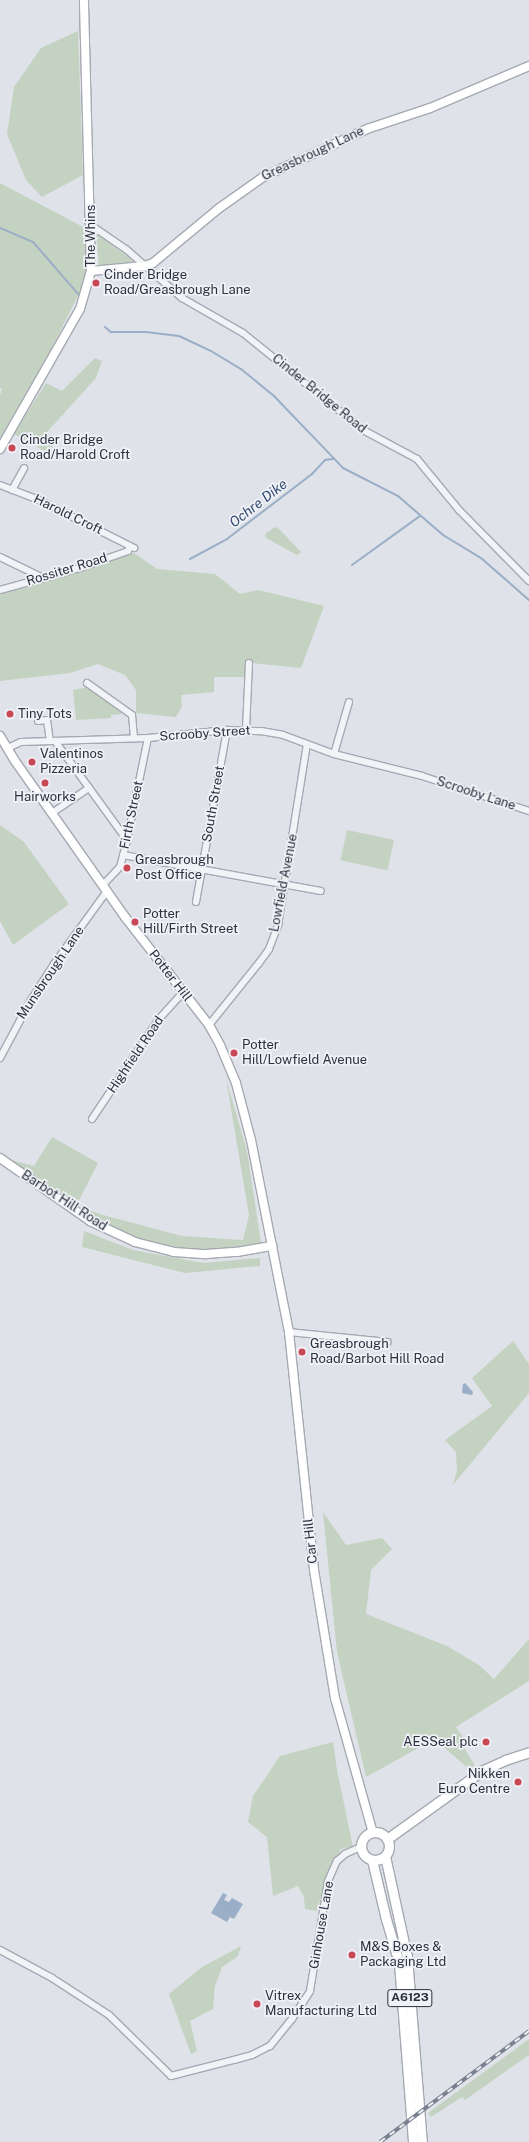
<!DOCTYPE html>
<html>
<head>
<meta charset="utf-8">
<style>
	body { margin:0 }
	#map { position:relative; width:529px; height:2142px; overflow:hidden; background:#dfe2e8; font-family:"Public Sans",sans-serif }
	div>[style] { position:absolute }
	.green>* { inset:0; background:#c4d2c1; transform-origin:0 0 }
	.water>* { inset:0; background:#9baec7 }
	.stream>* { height:2px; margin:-1px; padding:0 1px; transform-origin:1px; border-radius:1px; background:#9baec7 }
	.roads { filter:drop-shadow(1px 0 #a5a9b2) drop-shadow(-1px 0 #a5a9b2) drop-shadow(0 1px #a5a9b2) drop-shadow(0 -1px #a5a9b2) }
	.street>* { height:6px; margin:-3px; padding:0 3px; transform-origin:3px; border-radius:3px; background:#f2f3f6 }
	.secondary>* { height:8px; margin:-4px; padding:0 4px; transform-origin:4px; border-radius:4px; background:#fff }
	.primary>* { height:9px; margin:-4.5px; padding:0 4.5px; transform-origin:4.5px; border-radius:4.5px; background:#fff }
	.primary>.ring { margin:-4.5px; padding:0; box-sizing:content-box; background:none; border:9px solid #fff; border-radius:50% }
	.rail>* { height:3.5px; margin-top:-1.75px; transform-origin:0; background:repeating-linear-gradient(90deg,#eff1f6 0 6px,#798191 0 12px); box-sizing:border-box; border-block:1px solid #798191 }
	.dots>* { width:11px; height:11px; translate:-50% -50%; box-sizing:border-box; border:2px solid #eff1f6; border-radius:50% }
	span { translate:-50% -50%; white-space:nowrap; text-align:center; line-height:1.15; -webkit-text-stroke:3.5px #eff1f6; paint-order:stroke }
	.shield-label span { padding:1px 3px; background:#eff1f6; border:1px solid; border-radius:3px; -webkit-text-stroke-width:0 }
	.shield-label { font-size:12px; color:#29303e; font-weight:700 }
	.street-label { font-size:13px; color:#29303e }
	.poi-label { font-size:13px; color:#29303e }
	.left { translate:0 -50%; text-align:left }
	.right { translate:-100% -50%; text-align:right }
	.water-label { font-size:14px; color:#344c71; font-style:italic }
</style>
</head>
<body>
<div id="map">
	<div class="green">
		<div style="clip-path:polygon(78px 31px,83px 175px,42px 197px,26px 180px,7px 134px,14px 87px,41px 48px)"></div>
		<div style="clip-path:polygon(0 183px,85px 228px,90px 272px,47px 357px,0 438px,0 395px,2px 389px,0 388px)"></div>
		<div style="clip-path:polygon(96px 234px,135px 262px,99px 266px)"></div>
		<div style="clip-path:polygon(95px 358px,102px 361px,96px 378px,47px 432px,54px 444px,50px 454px,14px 434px,46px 383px,62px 391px)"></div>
		<div style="clip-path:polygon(275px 527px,279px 529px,301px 552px,297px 555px,266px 538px,265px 534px)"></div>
		<div style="clip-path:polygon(134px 553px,157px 569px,215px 574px,240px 594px,258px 590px,324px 606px,301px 668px,251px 663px,244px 677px,214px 677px,214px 692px,181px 695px,182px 706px,176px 717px,136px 713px,136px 690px,125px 675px,98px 664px,70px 673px,0 681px,0 592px)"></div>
		<div style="clip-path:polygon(87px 687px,121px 710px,121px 714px,111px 715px,111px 718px,76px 720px,73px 690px)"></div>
		<div style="clip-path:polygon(0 825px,24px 842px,69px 904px,13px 945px,0 921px)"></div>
		<div style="left:347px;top:830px;width:48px;height:31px;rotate:12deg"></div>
		<div style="clip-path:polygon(226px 1079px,247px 1151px,261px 1243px,205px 1252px,134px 1239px,76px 1206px,11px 1160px,34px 1166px,52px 1137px,98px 1163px,76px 1206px,103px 1215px,182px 1236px,243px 1240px,249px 1215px)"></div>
		<div style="clip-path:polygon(84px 1231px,133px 1250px,203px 1263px,260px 1258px,260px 1266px,185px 1273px,82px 1247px)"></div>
		<div style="clip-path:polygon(513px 1341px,529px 1364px,529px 1393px,453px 1485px,457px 1470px,456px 1452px,445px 1440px,492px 1406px,472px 1378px)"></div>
		<div style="clip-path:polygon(323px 1512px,346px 1545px,382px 1538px,392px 1549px,371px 1570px,366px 1614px,447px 1646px,479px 1665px,494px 1679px,529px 1639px,529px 1681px,456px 1727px,464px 1739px,461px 1742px,475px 1766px,468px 1768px,440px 1744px,422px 1746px,366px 1777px,337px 1652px)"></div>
		<div style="clip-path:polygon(333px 1742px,337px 1770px,353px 1847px,341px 1849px,327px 1875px,317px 1911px,305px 1909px,304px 1897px,298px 1886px,273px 1896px,267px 1837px,248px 1822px,253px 1796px,280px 1756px)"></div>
		<div style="clip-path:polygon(241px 1946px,238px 1956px,222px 1967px,215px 1986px,213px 2009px,190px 2021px,197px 2051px,191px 2054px,169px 1994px,202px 1967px)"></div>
		<div style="clip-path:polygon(529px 2039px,529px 2055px,465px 2100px,462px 2097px,431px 2117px,428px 2113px)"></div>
	</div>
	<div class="water">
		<div style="clip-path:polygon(465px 1383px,473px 1392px,472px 1395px,462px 1393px,463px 1384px)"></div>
		<div style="clip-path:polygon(223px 1893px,227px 1895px,224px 1900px,229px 1902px,232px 1898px,243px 1904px,234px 1919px,230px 1917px,227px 1922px,211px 1913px)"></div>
	</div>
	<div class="stream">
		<div style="left:0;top:228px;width:36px;rotate:23deg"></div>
		<div style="left:33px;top:242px;width:70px;rotate:49deg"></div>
		<div style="left:105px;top:327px;width:8px;rotate:40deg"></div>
		<div style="left:111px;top:332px;width:35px"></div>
		<div style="left:146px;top:332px;width:33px;rotate:7deg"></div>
		<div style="left:179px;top:336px;width:35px;rotate:25deg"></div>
		<div style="left:211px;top:351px;width:35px;rotate:31deg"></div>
		<div style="left:241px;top:369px;width:43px;rotate:39.3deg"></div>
		<div style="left:274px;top:396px;width:100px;rotate:46.2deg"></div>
		<div style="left:343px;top:468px;width:62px;rotate:27deg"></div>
		<div style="left:398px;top:496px;width:60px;rotate:40.9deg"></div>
		<div style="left:443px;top:535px;width:44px;rotate:31.2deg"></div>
		<div style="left:481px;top:558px;width:64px;rotate:41.2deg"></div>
		<div style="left:190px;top:559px;width:42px;rotate:-28.4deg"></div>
		<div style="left:227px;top:539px;width:107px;rotate:-37.4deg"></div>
		<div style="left:312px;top:474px;width:19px;rotate:-47deg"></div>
		<div style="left:325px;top:460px;width:8px;rotate:-7deg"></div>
		<div style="left:352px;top:565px;width:84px;rotate:-35.8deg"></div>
	</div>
	<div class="roads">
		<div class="street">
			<div style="left:92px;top:226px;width:42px;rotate:34.4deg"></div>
			<div style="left:127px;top:250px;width:73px;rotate:41.1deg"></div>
			<div style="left:182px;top:298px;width:70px;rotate:29.8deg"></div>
			<div style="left:243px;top:333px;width:154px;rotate:38.9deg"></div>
			<div style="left:363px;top:430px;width:61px;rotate:28.2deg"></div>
			<div style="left:417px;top:459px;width:66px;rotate:50.5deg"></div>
			<div style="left:459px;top:510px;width:100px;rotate:45.4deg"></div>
			<div style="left:0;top:485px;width:40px;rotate:21deg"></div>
			<div style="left:37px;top:499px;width:109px;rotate:26.8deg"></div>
			<div style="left:12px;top:490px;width:25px;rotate:-61deg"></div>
			<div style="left:0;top:557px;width:48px;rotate:26deg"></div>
			<div style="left:0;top:590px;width:83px;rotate:-15.4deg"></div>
			<div style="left:80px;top:568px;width:51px;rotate:-19.5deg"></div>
			<div style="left:128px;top:551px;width:5px;rotate:-68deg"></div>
			<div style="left:87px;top:683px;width:55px;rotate:35.4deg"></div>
			<div style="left:132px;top:715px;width:23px;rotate:85deg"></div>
			<div style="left:38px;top:721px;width:9px;rotate:-6deg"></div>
			<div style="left:47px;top:720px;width:21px;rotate:82deg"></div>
			<div style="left:246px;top:729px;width:66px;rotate:-87.4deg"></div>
			<div style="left:55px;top:741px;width:122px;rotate:54deg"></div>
			<div style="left:8px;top:748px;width:14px;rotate:-25deg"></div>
			<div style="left:21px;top:742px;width:127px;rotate:-1.8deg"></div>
			<div style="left:148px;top:738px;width:79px;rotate:-5.8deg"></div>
			<div style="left:227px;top:730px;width:34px;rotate:2deg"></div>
			<div style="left:261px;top:731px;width:22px;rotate:10deg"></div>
			<div style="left:283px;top:735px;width:54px;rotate:20.4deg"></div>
			<div style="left:334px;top:754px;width:91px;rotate:14deg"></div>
			<div style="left:422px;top:776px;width:113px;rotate:18.1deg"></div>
			<div style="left:334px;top:754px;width:54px;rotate:-73.9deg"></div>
			<div style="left:52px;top:813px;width:45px;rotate:-34deg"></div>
			<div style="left:123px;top:855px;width:201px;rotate:10.3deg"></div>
			<div style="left:103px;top:885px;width:25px;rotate:-47deg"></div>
			<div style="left:120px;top:867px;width:28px;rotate:-75deg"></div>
			<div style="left:127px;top:840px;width:104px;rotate:-78.4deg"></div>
			<div style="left:196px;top:902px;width:175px;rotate:-79.8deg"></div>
			<div style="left:209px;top:1025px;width:80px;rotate:-51.1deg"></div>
			<div style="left:259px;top:963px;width:17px;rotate:-54deg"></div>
			<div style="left:269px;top:949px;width:26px;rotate:-69deg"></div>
			<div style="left:278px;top:925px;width:183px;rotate:-80.9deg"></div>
			<div style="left:0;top:1058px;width:66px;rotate:-61.9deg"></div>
			<div style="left:31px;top:1000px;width:43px;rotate:-57.4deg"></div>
			<div style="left:54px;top:964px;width:90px;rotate:-54deg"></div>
			<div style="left:92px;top:1119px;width:120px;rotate:-56.2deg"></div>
			<div style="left:159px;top:1019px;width:36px;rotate:-48deg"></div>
			<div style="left:289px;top:1332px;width:99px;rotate:5.8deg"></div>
			<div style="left:0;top:1950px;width:59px;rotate:28.3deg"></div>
			<div style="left:52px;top:1978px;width:68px;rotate:33deg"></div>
			<div style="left:109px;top:2015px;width:87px;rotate:44.5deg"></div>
			<div style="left:171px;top:2076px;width:65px;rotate:-14.3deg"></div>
			<div style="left:234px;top:2060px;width:19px;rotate:-16deg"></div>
			<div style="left:252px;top:2055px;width:20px;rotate:-27deg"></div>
			<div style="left:270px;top:2046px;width:35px;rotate:-51deg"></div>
			<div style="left:292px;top:2019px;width:33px;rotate:-57deg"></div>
			<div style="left:310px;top:1991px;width:111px;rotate:-80.7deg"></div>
			<div style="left:328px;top:1881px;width:22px;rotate:-66deg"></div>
			<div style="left:337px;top:1861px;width:11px;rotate:-41deg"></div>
			<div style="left:345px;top:1854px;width:17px;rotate:-24deg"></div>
		</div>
		<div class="secondary">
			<div style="left:91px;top:271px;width:53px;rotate:-5.4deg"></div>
			<div style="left:144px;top:266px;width:9px;rotate:-18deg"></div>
			<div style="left:153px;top:263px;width:85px;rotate:-39.7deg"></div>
			<div style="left:218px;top:209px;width:55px;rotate:-35.4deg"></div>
			<div style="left:263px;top:177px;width:115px;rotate:-24.8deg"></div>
			<div style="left:367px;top:129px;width:66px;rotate:-18.4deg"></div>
			<div style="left:430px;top:108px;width:108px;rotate:-23deg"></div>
			<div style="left:0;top:449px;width:161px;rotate:-60.3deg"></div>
			<div style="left:80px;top:309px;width:40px;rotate:-74deg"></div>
			<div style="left:91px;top:271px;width:271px;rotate:-91.5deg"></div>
			<div style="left:0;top:736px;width:29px;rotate:59deg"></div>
			<div style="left:15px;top:761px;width:191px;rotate:54.8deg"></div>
			<div style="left:125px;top:917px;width:137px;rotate:52.1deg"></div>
			<div style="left:209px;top:1025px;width:23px;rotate:61deg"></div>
			<div style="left:220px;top:1045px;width:41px;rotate:67.2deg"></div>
			<div style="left:236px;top:1083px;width:59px;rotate:75.3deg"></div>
			<div style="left:251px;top:1140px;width:196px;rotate:78.8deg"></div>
			<div style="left:289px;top:1332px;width:239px;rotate:84deg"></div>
			<div style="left:314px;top:1570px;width:130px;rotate:80.7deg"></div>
			<div style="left:335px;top:1698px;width:140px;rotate:74.3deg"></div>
			<div style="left:0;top:1158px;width:110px;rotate:35deg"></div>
			<div style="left:90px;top:1221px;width:50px;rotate:25deg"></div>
			<div style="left:135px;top:1242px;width:40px;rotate:14.4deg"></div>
			<div style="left:174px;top:1252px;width:32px;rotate:4deg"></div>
			<div style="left:206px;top:1254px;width:31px;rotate:-4deg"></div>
			<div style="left:237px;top:1252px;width:36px;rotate:-10deg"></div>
		</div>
		<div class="primary">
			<div class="ring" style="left:361px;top:1832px;width:19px;height:19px"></div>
			<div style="left:387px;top:1839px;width:118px;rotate:-35.7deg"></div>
			<div style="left:483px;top:1770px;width:24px;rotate:-24deg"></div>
			<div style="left:505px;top:1760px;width:25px;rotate:-18deg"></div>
			<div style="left:385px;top:1856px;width:103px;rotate:77.7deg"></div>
			<div style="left:407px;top:1957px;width:186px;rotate:85.4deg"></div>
			<div style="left:372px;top:1860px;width:61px;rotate:76.7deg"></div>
			<div style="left:386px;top:1919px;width:46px;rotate:73.5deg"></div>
			<div style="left:399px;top:1963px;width:180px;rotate:85.5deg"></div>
		</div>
	</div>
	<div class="rail">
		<div style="left:380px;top:2142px;width:186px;rotate:-36.7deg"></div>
	</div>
	<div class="dots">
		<div style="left:96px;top:283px;background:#c94856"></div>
		<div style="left:12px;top:448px;background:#c94856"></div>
		<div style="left:10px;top:714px;background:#c94856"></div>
		<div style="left:32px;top:762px;background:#c94856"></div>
		<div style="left:45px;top:783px;background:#c94856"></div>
		<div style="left:127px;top:868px;background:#c94856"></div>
		<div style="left:135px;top:922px;background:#c94856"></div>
		<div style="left:234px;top:1053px;background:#c94856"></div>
		<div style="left:302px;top:1352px;background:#c94856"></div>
		<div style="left:486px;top:1742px;background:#c94856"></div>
		<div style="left:518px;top:1782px;background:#c94856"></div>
		<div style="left:352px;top:1955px;background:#c94856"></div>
		<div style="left:257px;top:2004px;background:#c94856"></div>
	</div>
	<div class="shield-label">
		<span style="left:410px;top:1998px">A6123</span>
	</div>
	<div class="street-label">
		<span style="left:313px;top:154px;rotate:-25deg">Greasbrough Lane</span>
		<span style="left:91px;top:236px;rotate:-90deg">The Whins</span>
		<span style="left:319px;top:394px;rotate:39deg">Cinder Bridge Road</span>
		<span style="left:68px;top:515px;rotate:26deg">Harold Croft</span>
		<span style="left:67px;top:570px;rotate:-17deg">Rossiter Road</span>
		<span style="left:205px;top:734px;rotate:-4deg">Scrooby Street</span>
		<span style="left:476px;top:794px;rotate:18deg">Scrooby Lane</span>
		<span style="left:214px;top:804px;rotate:-80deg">South Street</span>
		<span style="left:132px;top:815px;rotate:-78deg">Firth Street</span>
		<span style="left:284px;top:883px;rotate:-79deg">Lowfield Avenue</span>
		<span style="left:51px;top:973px;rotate:-56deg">Munsbrough Lane</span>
		<span style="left:170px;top:976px;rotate:52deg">Potter Hill</span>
		<span style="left:136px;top:1055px;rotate:-56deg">Highfield Road</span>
		<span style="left:64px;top:1201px;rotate:33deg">Barbot Hill Road</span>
		<span style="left:311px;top:1541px;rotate:-96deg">Car Hill</span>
		<span style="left:322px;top:1925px;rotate:-80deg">Ginhouse Lane</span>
	</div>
	<div class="poi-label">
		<span class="left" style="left:104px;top:283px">Cinder Bridge<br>Road/Greasbrough Lane</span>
		<span class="left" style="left:20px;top:448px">Cinder Bridge<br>Road/Harold Croft</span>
		<span class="left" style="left:18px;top:714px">Tiny Tots</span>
		<span class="left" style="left:40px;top:762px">Valentinos<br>Pizzeria</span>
		<span style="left:45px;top:797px">Hairworks</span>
		<span class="left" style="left:135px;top:868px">Greasbrough<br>Post Office</span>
		<span class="left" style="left:143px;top:922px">Potter<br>Hill/Firth Street</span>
		<span class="left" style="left:242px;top:1053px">Potter<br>Hill/Lowfield Avenue</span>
		<span class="left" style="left:310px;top:1352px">Greasbrough<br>Road/Barbot Hill Road</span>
		<span class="right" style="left:478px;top:1742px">AESSeal plc</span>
		<span class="right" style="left:510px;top:1782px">Nikken<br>Euro Centre</span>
		<span class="left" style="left:360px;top:1955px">M&amp;S Boxes &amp;<br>Packaging Ltd</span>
		<span class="left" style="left:265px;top:2004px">Vitrex<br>Manufacturing Ltd</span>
	</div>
	<div class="water-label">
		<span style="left:258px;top:503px;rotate:-38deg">Ochre Dike</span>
	</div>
</div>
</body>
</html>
